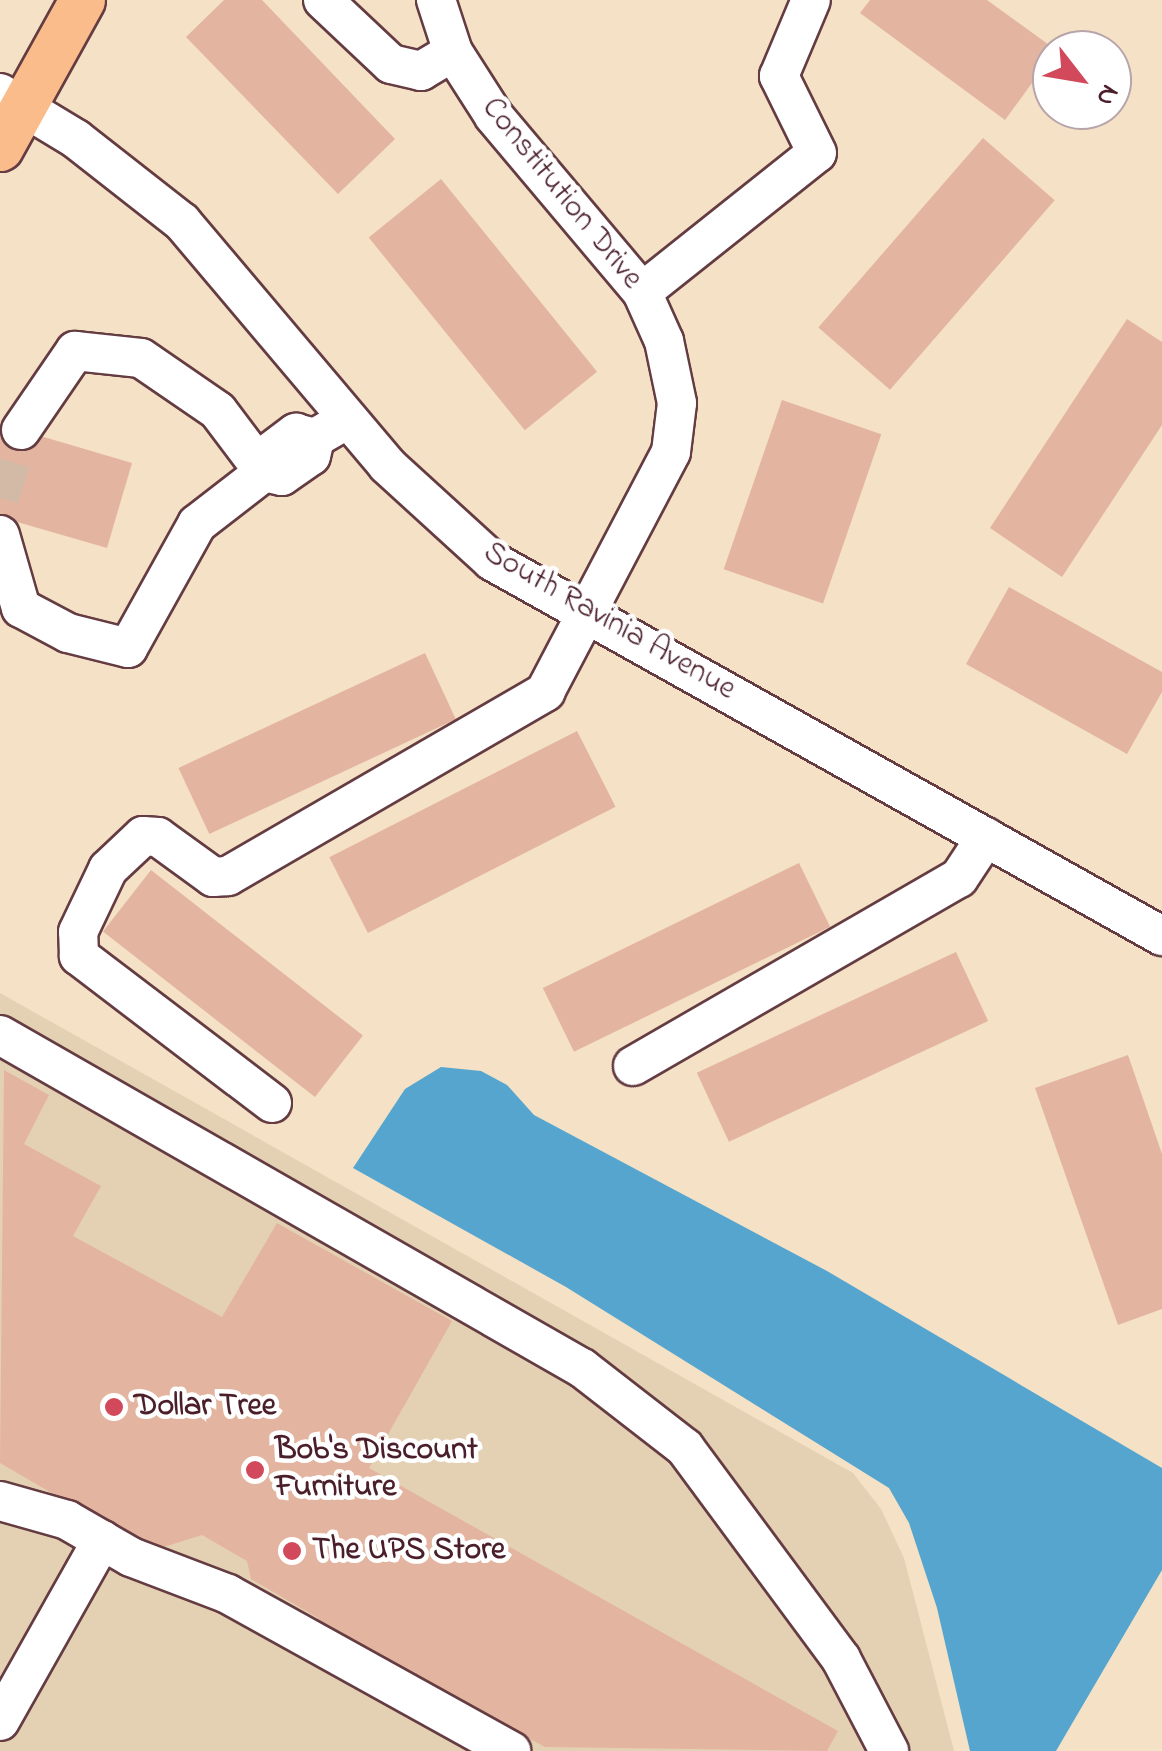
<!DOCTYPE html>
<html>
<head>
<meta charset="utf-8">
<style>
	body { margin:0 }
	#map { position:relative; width:1162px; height:1751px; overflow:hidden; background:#f4e1c6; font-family:"Indie Flower",sans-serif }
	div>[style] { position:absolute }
	.built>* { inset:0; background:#e4d1b4 }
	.water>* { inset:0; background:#55a5cf }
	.building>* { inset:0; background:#e3b5a0; transform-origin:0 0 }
	.minor-tunnel>* { height:38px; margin-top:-19px; transform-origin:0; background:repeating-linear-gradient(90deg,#d2baa7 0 38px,transparent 0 57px) }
	.roads { filter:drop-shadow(2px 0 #643c42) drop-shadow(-2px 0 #643c42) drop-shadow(0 2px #643c42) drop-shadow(0 -2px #643c42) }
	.minor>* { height:38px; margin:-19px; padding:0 19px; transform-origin:19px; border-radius:19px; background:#fff }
	.major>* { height:45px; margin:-22.5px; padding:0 22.5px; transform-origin:22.5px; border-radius:22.5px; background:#f9bc8a }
	.dots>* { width:28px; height:28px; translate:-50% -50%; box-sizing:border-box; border:5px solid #fff; border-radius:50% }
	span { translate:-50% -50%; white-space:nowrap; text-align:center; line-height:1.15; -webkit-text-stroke:9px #fff; paint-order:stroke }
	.street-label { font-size:32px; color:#4a1f2b }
	.poi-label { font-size:32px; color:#4a1f2b; font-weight:700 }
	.left { translate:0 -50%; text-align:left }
	.north { position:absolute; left:1032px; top:30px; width:100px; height:100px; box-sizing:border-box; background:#fff; border:2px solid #b7a5aa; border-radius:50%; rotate:121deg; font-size:28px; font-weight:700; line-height:40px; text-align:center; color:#4a1f2b }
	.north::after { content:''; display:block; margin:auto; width:35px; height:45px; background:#d1495b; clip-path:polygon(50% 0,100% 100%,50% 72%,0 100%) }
</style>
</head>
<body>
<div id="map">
	<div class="built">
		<div style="clip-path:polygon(0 993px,853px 1473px,881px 1509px,904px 1558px,954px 1751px,0 1751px)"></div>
	</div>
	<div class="water">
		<div style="clip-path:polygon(441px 1067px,481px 1071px,507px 1085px,534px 1115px,827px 1271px,1162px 1468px,1162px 1570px,1056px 1751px,970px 1751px,937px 1608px,909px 1523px,889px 1488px,566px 1287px,353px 1168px,405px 1089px)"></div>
	</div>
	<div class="building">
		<div style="clip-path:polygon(224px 0,262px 0,395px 139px,338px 194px,186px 37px)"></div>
		<div style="clip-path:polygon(870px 0,987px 0,1056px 50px,1005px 120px,860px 13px)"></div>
		<div style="left:983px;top:138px;width:95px;height:251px;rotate:41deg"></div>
		<div style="left:441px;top:179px;width:248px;height:93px;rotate:51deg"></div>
		<div style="clip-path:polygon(1127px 319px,1162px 342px,1162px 425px,1062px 577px,990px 528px)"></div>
		<div style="left:782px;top:400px;width:105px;height:179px;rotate:19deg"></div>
		<div style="clip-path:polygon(0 424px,132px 463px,107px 548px,0 517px)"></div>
		<div style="clip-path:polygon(1009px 587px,1162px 672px,1162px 692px,1127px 754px,966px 664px)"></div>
		<div style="left:425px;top:653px;width:73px;height:272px;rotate:65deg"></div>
		<div style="left:577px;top:731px;width:85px;height:278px;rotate:63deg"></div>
		<div style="left:799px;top:863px;width:71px;height:285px;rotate:64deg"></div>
		<div style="left:151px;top:870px;width:269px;height:78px;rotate:38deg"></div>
		<div style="left:956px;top:952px;width:76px;height:286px;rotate:65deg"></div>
		<div style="clip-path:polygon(1128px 1055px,1162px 1154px,1162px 1309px,1118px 1325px,1035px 1088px)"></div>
		<div style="clip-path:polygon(4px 1070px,49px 1095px,24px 1144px,101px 1186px,73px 1236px,222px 1317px,277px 1223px,452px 1321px,369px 1468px,838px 1731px,827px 1751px,545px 1747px,317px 1624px,318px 1618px,251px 1579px,247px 1561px,202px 1535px,151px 1551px,0 1463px)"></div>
	</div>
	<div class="minor-tunnel">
		<div style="left:0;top:498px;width:71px;rotate:-72.8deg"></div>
	</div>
	<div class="roads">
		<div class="minor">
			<div style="left:323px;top:0;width:93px;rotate:43.3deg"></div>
			<div style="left:391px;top:64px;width:31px;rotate:13deg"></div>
			<div style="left:421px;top:71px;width:37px;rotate:-31deg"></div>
			<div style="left:0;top:93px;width:89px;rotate:31.2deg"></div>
			<div style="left:76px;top:139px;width:135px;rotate:38.1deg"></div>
			<div style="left:182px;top:222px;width:318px;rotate:49.8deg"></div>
			<div style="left:387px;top:465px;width:142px;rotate:42.4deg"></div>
			<div style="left:492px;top:561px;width:768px;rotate:29.24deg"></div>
			<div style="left:642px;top:292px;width:223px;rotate:-38.5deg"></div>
			<div style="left:817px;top:153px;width:86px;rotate:-116.3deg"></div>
			<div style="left:779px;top:76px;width:82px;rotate:-67.2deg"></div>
			<div style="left:21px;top:430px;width:96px;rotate:-55.6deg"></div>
			<div style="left:75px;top:351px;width:66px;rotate:6.1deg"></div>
			<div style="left:141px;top:358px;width:93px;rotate:34.5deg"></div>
			<div style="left:218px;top:411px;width:76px;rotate:53deg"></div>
			<div style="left:264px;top:472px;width:18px;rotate:13deg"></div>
			<div style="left:282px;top:476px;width:35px;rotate:-35deg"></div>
			<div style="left:311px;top:456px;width:18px;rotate:-77deg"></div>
			<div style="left:315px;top:438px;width:22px;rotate:-30deg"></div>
			<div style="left:0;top:535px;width:76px;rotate:74deg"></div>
			<div style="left:21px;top:608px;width:53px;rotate:28deg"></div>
			<div style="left:68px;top:633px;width:62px;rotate:14deg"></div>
			<div style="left:128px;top:648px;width:142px;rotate:-60.9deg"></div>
			<div style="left:197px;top:524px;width:85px;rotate:-37.8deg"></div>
			<div style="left:264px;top:472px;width:20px;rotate:-75deg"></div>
			<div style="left:269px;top:453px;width:34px;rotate:-37deg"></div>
			<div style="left:296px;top:433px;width:20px;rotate:15deg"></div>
			<div style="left:0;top:1035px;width:671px;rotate:29.78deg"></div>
			<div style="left:582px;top:1368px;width:130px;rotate:37.8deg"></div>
			<div style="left:685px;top:1448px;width:262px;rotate:53.5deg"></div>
			<div style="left:841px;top:1659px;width:104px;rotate:62.4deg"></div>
			<div style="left:633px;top:1066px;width:376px;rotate:-30deg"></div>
			<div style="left:959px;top:878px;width:49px;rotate:-56.6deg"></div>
			<div style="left:272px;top:1103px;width:243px;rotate:-142.7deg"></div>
			<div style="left:79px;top:956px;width:24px;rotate:-92deg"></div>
			<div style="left:78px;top:932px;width:70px;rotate:-64.5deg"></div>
			<div style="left:108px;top:869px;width:48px;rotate:-43.3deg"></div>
			<div style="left:143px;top:836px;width:15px;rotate:4deg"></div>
			<div style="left:158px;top:837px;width:68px;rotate:36deg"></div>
			<div style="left:213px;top:877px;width:15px;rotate:-4deg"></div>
			<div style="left:228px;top:876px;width:367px;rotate:-30.1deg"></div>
			<div style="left:545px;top:692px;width:271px;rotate:-62.3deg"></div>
			<div style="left:671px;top:452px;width:49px;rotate:-83deg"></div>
			<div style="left:677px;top:403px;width:63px;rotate:-101.8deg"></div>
			<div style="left:664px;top:341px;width:54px;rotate:-114.2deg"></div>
			<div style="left:642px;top:292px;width:230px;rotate:-130.1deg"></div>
			<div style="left:494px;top:116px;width:76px;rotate:-122.6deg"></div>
			<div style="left:453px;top:52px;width:55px;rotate:-108.1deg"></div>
			<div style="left:0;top:1501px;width:70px;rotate:15.8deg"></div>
			<div style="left:67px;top:1520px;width:74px;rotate:30deg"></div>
			<div style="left:131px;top:1557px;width:104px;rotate:20.9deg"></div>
			<div style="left:228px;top:1594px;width:324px;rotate:29deg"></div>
			<div style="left:0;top:1721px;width:208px;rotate:-60.6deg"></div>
		</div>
		<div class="major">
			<div style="left:0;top:148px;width:169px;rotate:-61deg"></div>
		</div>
	</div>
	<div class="dots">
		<div style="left:114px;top:1407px;background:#d1495b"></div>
		<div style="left:255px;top:1470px;background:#d1495b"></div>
		<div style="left:292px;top:1551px;background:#d1495b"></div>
	</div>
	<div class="street-label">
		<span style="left:561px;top:194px;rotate:51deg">Constitution Drive</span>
		<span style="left:609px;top:622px;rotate:30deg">South Ravinia Avenue</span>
	</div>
	<div class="poi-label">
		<span class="left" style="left:134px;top:1407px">Dollar Tree</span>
		<span class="left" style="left:275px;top:1470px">Bob's Discount<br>Furniture</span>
		<span class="left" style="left:312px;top:1551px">The UPS Store</span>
	</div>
	<div class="north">N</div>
</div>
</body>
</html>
